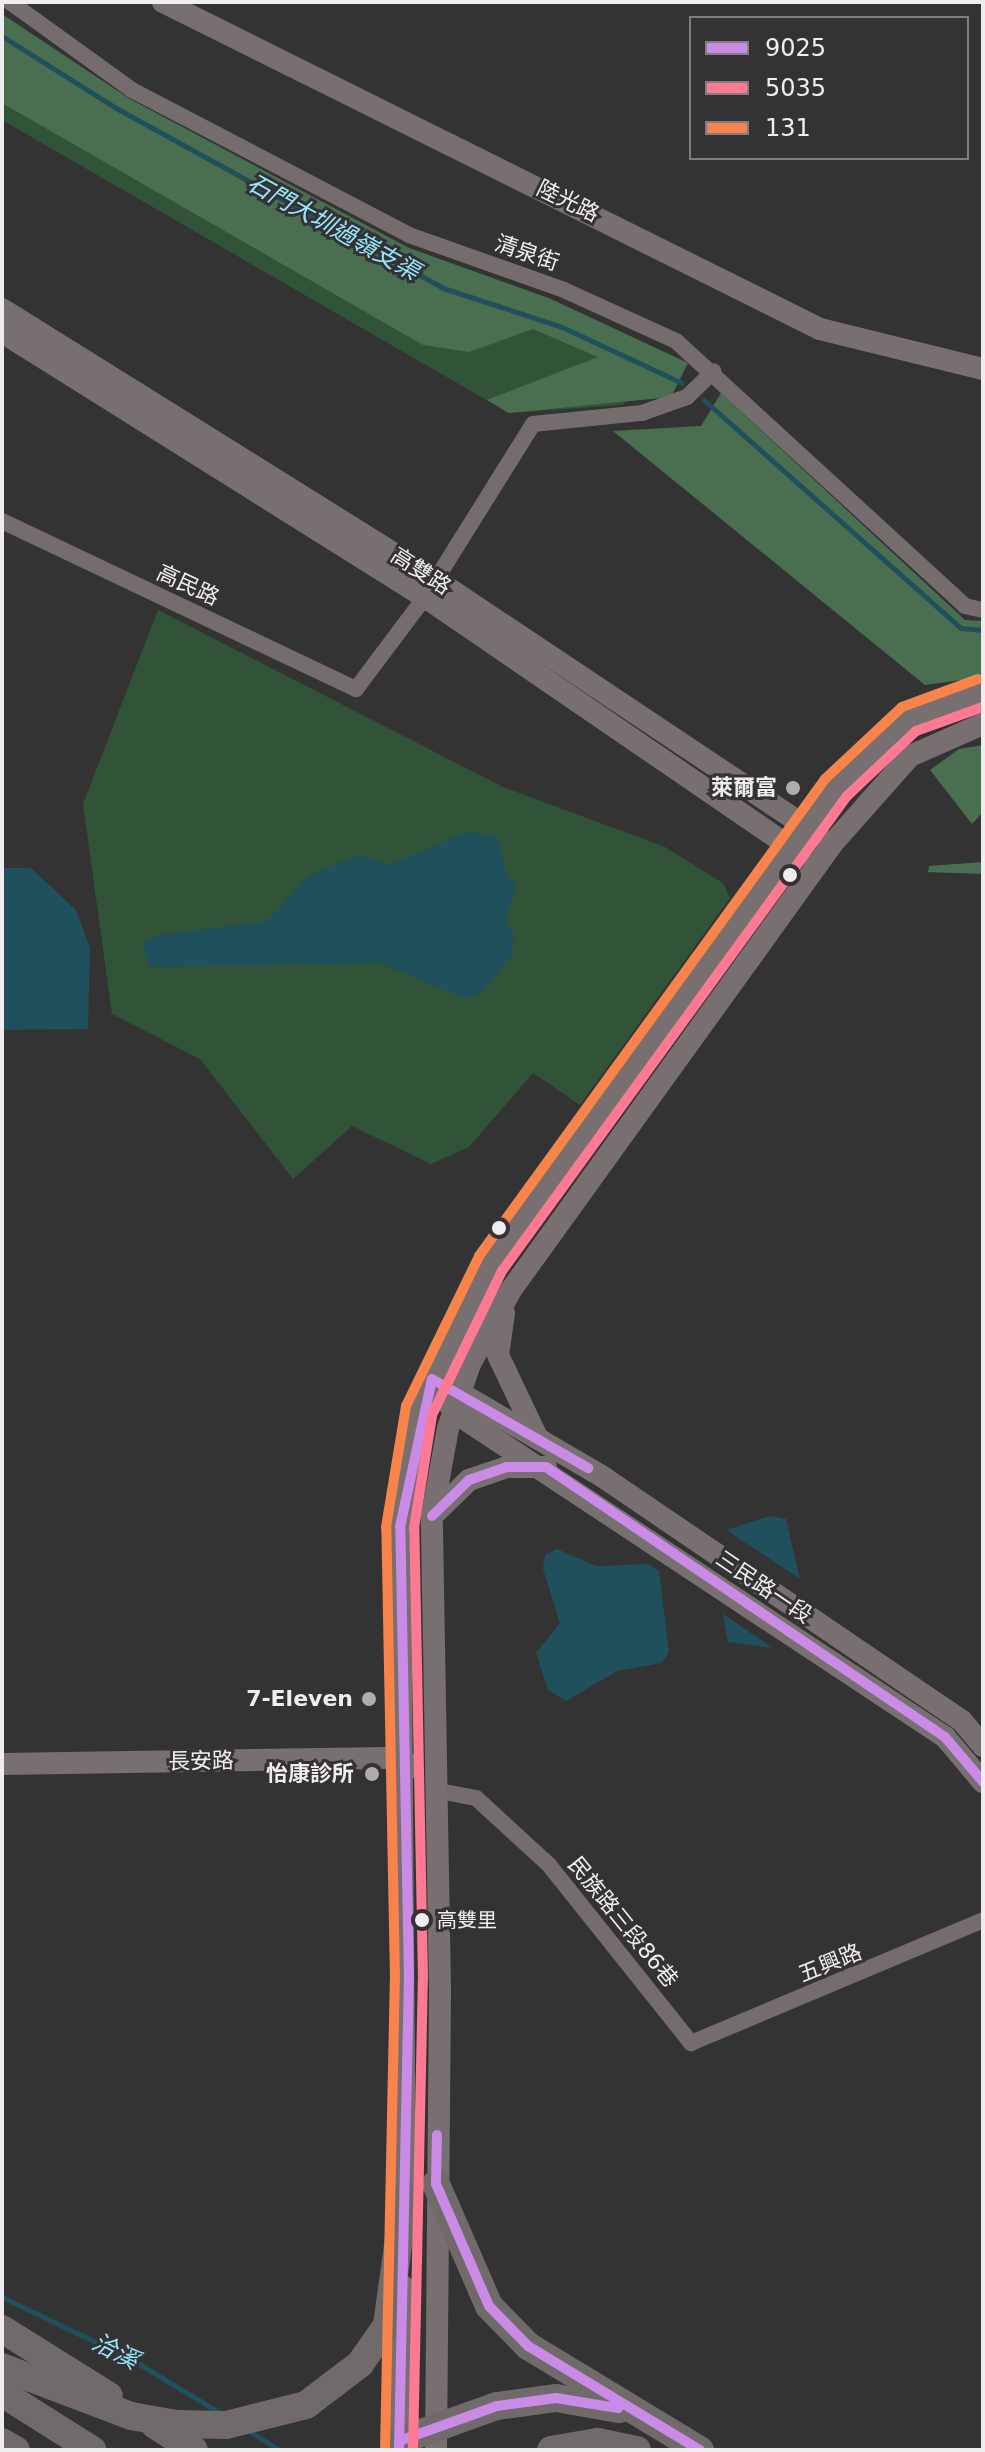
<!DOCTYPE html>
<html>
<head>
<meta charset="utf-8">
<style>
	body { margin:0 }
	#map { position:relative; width:985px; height:2452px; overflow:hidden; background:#343334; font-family:"DejaVu Sans","Noto Sans TC",sans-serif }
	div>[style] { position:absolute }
	.green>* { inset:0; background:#315337 }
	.forest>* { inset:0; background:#4a6f50 }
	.water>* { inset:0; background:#1f505b }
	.stream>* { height:5px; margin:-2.5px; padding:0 2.5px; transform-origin:2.5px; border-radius:2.5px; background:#1f505b }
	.street>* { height:16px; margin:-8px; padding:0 8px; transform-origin:8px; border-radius:8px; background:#756d6d }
	.secondary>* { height:22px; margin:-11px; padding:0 11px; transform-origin:11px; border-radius:11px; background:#786f70 }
	.highway>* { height:28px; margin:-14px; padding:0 14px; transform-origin:14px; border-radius:14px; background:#706a6b }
	.bus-1>* { height:10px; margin:-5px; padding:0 5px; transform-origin:5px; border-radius:5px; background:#ca8be6 }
	.bus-2>* { height:10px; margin:-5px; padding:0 5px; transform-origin:5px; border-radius:5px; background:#fe7a93 }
	.bus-3>* { height:10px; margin:-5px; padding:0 5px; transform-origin:5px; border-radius:5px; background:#f8844c }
	.dots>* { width:22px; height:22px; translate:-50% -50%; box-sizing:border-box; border:4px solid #343235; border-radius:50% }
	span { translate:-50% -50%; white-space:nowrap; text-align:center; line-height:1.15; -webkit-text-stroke:6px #343235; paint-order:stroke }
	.bus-label { font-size:20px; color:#efedf0 }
	.left { translate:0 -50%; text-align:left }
	.street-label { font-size:22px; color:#efedf0 }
	.poi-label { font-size:22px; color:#efedf0; font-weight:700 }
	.right { translate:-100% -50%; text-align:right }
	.water-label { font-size:24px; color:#96e7fb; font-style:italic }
	.frame { position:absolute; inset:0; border:4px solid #efedf0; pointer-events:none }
	.legend { position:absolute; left:689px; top:16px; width:280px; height:144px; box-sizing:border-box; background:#343235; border:2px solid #7f7d80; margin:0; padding:10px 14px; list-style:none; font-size:24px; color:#efedf0 }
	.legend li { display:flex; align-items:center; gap:16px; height:40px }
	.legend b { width:40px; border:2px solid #7f7d80 }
</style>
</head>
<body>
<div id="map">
	<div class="green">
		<div style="clip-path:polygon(2px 41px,649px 373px,623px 405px,509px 413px,2px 120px)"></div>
		<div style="clip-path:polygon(158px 610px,503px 787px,665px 847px,723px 883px,730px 898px,580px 1105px,533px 1073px,469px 1147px,431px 1164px,352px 1126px,293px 1179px,200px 1059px,112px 1014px,83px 804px)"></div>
	</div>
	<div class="forest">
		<div style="clip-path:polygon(2px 14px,130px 99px,409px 248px,551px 299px,688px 363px,671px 397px,509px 413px,487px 400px,598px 357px,533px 329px,469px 352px,423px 345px,2px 103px)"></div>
		<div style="clip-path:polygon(721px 393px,965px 620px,983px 621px,983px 677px,925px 685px,613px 431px,701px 426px)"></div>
		<div style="clip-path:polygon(983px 745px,983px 812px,972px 824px,930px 770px,959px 749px)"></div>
		<div style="clip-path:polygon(983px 862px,983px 874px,928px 872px,929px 866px)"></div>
	</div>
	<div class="water">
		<div style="clip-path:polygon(466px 832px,497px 836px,507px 877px,517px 883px,505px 920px,514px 934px,512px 955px,481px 993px,465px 999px,380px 963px,150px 967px,142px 944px,153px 936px,267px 921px,309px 875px,359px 855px,390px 865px)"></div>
		<div style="clip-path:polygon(2px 868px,31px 868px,76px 910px,90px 948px,88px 1029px,2px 1030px)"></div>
		<div style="clip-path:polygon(770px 1516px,786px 1519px,800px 1579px,726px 1530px)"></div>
		<div style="clip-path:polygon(557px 1549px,596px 1566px,648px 1564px,659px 1571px,669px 1652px,662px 1663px,617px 1671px,566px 1701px,548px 1690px,536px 1653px,560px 1623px,543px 1569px,545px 1555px)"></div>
		<div style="clip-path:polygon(723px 1614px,773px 1648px,774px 1648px,728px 1642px)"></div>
	</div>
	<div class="stream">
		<div style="left:2px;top:36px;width:135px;rotate:32.3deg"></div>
		<div style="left:116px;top:108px;width:373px;rotate:28.8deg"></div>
		<div style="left:443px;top:288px;width:125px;rotate:18.1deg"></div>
		<div style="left:562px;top:327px;width:132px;rotate:25deg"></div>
		<div style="left:704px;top:400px;width:344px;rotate:41.6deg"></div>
		<div style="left:961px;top:628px;width:22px;rotate:5deg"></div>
		<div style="left:2px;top:2297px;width:143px;rotate:25.7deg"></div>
		<div style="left:131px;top:2359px;width:104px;rotate:31.2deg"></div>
		<div style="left:249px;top:2431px;width:36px;rotate:32deg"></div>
	</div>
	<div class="street">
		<div style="left:10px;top:2px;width:150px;rotate:35.8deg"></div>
		<div style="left:132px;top:90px;width:313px;rotate:27.6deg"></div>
		<div style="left:409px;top:235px;width:164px;rotate:19.5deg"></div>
		<div style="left:564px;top:290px;width:123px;rotate:24.5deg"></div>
		<div style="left:676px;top:341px;width:392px;rotate:42.5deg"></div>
		<div style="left:965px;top:606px;width:18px;rotate:13deg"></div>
		<div style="left:2px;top:521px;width:392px;rotate:25.4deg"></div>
		<div style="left:356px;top:689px;width:115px;rotate:-53.1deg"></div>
		<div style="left:425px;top:597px;width:204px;rotate:-58deg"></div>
		<div style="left:533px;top:424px;width:110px;rotate:-5.8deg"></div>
		<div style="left:642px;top:413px;width:48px;rotate:-19.6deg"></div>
		<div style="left:687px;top:397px;width:37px;rotate:-44deg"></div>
		<div style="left:434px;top:1790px;width:43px;rotate:10.8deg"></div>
		<div style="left:476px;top:1798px;width:99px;rotate:42.5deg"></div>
		<div style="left:549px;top:1865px;width:228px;rotate:51.4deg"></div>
		<div style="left:691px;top:2043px;width:317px;rotate:-22.8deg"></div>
	</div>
	<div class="secondary">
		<div style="left:163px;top:2px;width:734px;rotate:26.46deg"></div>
		<div style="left:820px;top:329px;width:168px;rotate:13.8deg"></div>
		<div style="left:2px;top:309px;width:508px;rotate:31.97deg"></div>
		<div style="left:433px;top:578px;width:463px;rotate:33.7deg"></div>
		<div style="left:2px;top:332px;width:499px;rotate:32.1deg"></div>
		<div style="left:425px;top:597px;width:455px;rotate:34.4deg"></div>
		<div style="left:504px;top:1313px;width:42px;rotate:98.1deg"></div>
		<div style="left:498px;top:1355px;width:91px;rotate:64.6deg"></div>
		<div style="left:432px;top:1379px;width:40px;rotate:56deg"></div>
		<div style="left:454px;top:1412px;width:589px;rotate:33.5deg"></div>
		<div style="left:945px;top:1737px;width:59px;rotate:49.8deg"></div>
		<div style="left:448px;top:1386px;width:180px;rotate:30.4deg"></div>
		<div style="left:603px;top:1477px;width:434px;rotate:34.2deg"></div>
		<div style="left:962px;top:1721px;width:33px;rotate:50deg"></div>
		<div style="left:432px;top:1516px;width:52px;rotate:-44.2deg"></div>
		<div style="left:469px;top:1480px;width:40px;rotate:-18.9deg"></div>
		<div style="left:507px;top:1467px;width:39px"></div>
		<div style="left:2px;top:1764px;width:400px;rotate:-0.9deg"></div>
		<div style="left:402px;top:1758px;width:13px;rotate:45deg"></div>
		<div style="left:405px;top:2212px;width:685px;rotate:-90.42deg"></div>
		<div style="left:400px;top:1527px;width:118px;rotate:-80.7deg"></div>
		<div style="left:419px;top:1411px;width:163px;rotate:-64.2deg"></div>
		<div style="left:490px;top:1264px;width:589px;rotate:-54.04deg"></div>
		<div style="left:836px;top:787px;width:100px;rotate:-43deg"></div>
		<div style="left:909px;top:719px;width:79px;rotate:-20deg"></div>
		<div style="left:399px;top:2450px;width:164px;rotate:-88.6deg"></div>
		<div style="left:436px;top:2450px;width:461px;rotate:-89.5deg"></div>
		<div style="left:440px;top:1989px;width:473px;rotate:-91deg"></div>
		<div style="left:432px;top:1516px;width:89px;rotate:-79.7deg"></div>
		<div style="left:448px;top:1428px;width:68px;rotate:-71deg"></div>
		<div style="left:470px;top:1364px;width:85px;rotate:-61deg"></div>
		<div style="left:511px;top:1290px;width:551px;rotate:-54.23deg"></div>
		<div style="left:833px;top:843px;width:116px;rotate:-48.5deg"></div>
		<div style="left:910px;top:756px;width:80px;rotate:-23.7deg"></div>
	</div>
	<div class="highway">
		<div style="left:436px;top:2184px;width:133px;rotate:66.5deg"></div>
		<div style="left:489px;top:2306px;width:56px;rotate:45.7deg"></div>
		<div style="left:528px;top:2346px;width:201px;rotate:31.2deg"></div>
		<div style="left:2px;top:2329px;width:126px;rotate:32.1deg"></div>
		<div style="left:2px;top:2367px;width:138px;rotate:20.8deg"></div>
		<div style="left:131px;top:2416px;width:46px;rotate:10.1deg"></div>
		<div style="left:176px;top:2424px;width:50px;rotate:1.1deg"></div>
		<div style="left:226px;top:2425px;width:82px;rotate:-14deg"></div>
		<div style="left:306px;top:2405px;width:68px;rotate:-37.2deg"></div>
		<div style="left:360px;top:2364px;width:47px;rotate:-55.3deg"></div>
		<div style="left:387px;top:2325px;width:131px;rotate:-82.1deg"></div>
		<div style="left:2px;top:2393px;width:107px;rotate:32.3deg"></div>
		<div style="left:155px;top:2425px;width:46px;rotate:32.7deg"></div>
		<div style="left:399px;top:2441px;width:104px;rotate:-19.7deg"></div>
		<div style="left:497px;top:2406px;width:60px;rotate:-7.7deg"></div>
		<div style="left:556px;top:2398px;width:64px;rotate:9.9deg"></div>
		<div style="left:2px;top:2442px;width:16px;rotate:30deg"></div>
		<div style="left:551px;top:2450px;width:48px;rotate:-9.7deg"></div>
		<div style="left:598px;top:2442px;width:40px;rotate:12deg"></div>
	</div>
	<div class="bus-1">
		<div style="left:432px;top:1379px;width:180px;rotate:29.7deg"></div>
		<div style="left:432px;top:1516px;width:52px;rotate:-44.2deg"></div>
		<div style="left:469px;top:1480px;width:40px;rotate:-18.9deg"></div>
		<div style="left:507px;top:1467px;width:39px"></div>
		<div style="left:546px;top:1467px;width:482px;rotate:34.1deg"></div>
		<div style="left:945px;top:1737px;width:59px;rotate:49.8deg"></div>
		<div style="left:437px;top:2135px;width:49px;rotate:91.2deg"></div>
		<div style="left:436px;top:2184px;width:133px;rotate:66.5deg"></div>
		<div style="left:489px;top:2306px;width:56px;rotate:45.7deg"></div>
		<div style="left:528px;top:2346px;width:201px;rotate:31.2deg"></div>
		<div style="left:399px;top:2441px;width:104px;rotate:-19.7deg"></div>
		<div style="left:497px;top:2406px;width:60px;rotate:-7.7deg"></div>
		<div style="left:556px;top:2398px;width:63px;rotate:9.2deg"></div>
		<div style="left:399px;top:2450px;width:471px;rotate:-88.8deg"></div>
		<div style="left:409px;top:1979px;width:452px;rotate:-91.1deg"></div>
		<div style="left:400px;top:1527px;width:151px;rotate:-77.8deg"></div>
	</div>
	<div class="bus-2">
		<div style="left:413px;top:2450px;width:471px;rotate:-88.8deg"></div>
		<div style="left:423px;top:1979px;width:451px;rotate:-91.1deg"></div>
		<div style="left:414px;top:1528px;width:114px;rotate:-80.9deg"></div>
		<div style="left:432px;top:1415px;width:160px;rotate:-64.1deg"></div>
		<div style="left:502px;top:1271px;width:587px;rotate:-54.01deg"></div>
		<div style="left:847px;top:796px;width:95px;rotate:-43.3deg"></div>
		<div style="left:916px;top:731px;width:71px;rotate:-19.7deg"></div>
	</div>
	<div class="bus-3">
		<div style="left:385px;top:2450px;width:471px;rotate:-88.8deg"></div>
		<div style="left:395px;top:1979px;width:452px;rotate:-91.1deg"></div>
		<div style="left:386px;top:1527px;width:123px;rotate:-80.6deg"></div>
		<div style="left:406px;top:1406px;width:167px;rotate:-64deg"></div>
		<div style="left:479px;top:1256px;width:589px;rotate:-54.04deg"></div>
		<div style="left:825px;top:779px;width:105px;rotate:-43.1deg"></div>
		<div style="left:902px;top:707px;width:81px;rotate:-20.2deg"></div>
	</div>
	<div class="dots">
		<div style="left:793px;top:788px;background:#aeacae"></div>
		<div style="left:790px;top:875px;background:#efedf0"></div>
		<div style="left:499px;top:1228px;background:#efedf0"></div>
		<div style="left:369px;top:1699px;background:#aeacae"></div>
		<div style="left:372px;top:1774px;background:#aeacae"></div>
		<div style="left:422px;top:1920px;background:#efedf0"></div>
	</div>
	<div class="bus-label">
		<span class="left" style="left:437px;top:1920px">高雙里</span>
	</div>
	<div class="street-label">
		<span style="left:568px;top:201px;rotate:26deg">陸光路</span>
		<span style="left:527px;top:253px;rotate:19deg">清泉街</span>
		<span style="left:421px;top:571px;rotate:33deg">高雙路</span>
		<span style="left:188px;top:585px;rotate:25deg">高民路</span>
		<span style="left:764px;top:1587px;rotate:34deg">三民路一段</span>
		<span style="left:201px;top:1761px;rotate:-1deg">長安路</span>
		<span style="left:623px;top:1922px;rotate:51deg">民族路三段86巷</span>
		<span style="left:830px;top:1963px;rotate:-22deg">五興路</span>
	</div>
	<div class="poi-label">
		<span class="right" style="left:777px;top:788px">萊爾富</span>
		<span class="right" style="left:353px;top:1699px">7-Eleven</span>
		<span class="right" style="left:354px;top:1774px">怡康診所</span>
	</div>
	<div class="water-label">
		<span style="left:333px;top:228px;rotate:29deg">石門大圳過嶺支渠</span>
		<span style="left:115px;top:2352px;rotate:27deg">洽溪</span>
	</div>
	<div class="frame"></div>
	<ul class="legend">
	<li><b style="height:10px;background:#ca8be6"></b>9025</li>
	<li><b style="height:10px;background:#fe7a93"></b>5035</li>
	<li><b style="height:10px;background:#f8844c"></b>131</li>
	</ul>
</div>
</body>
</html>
